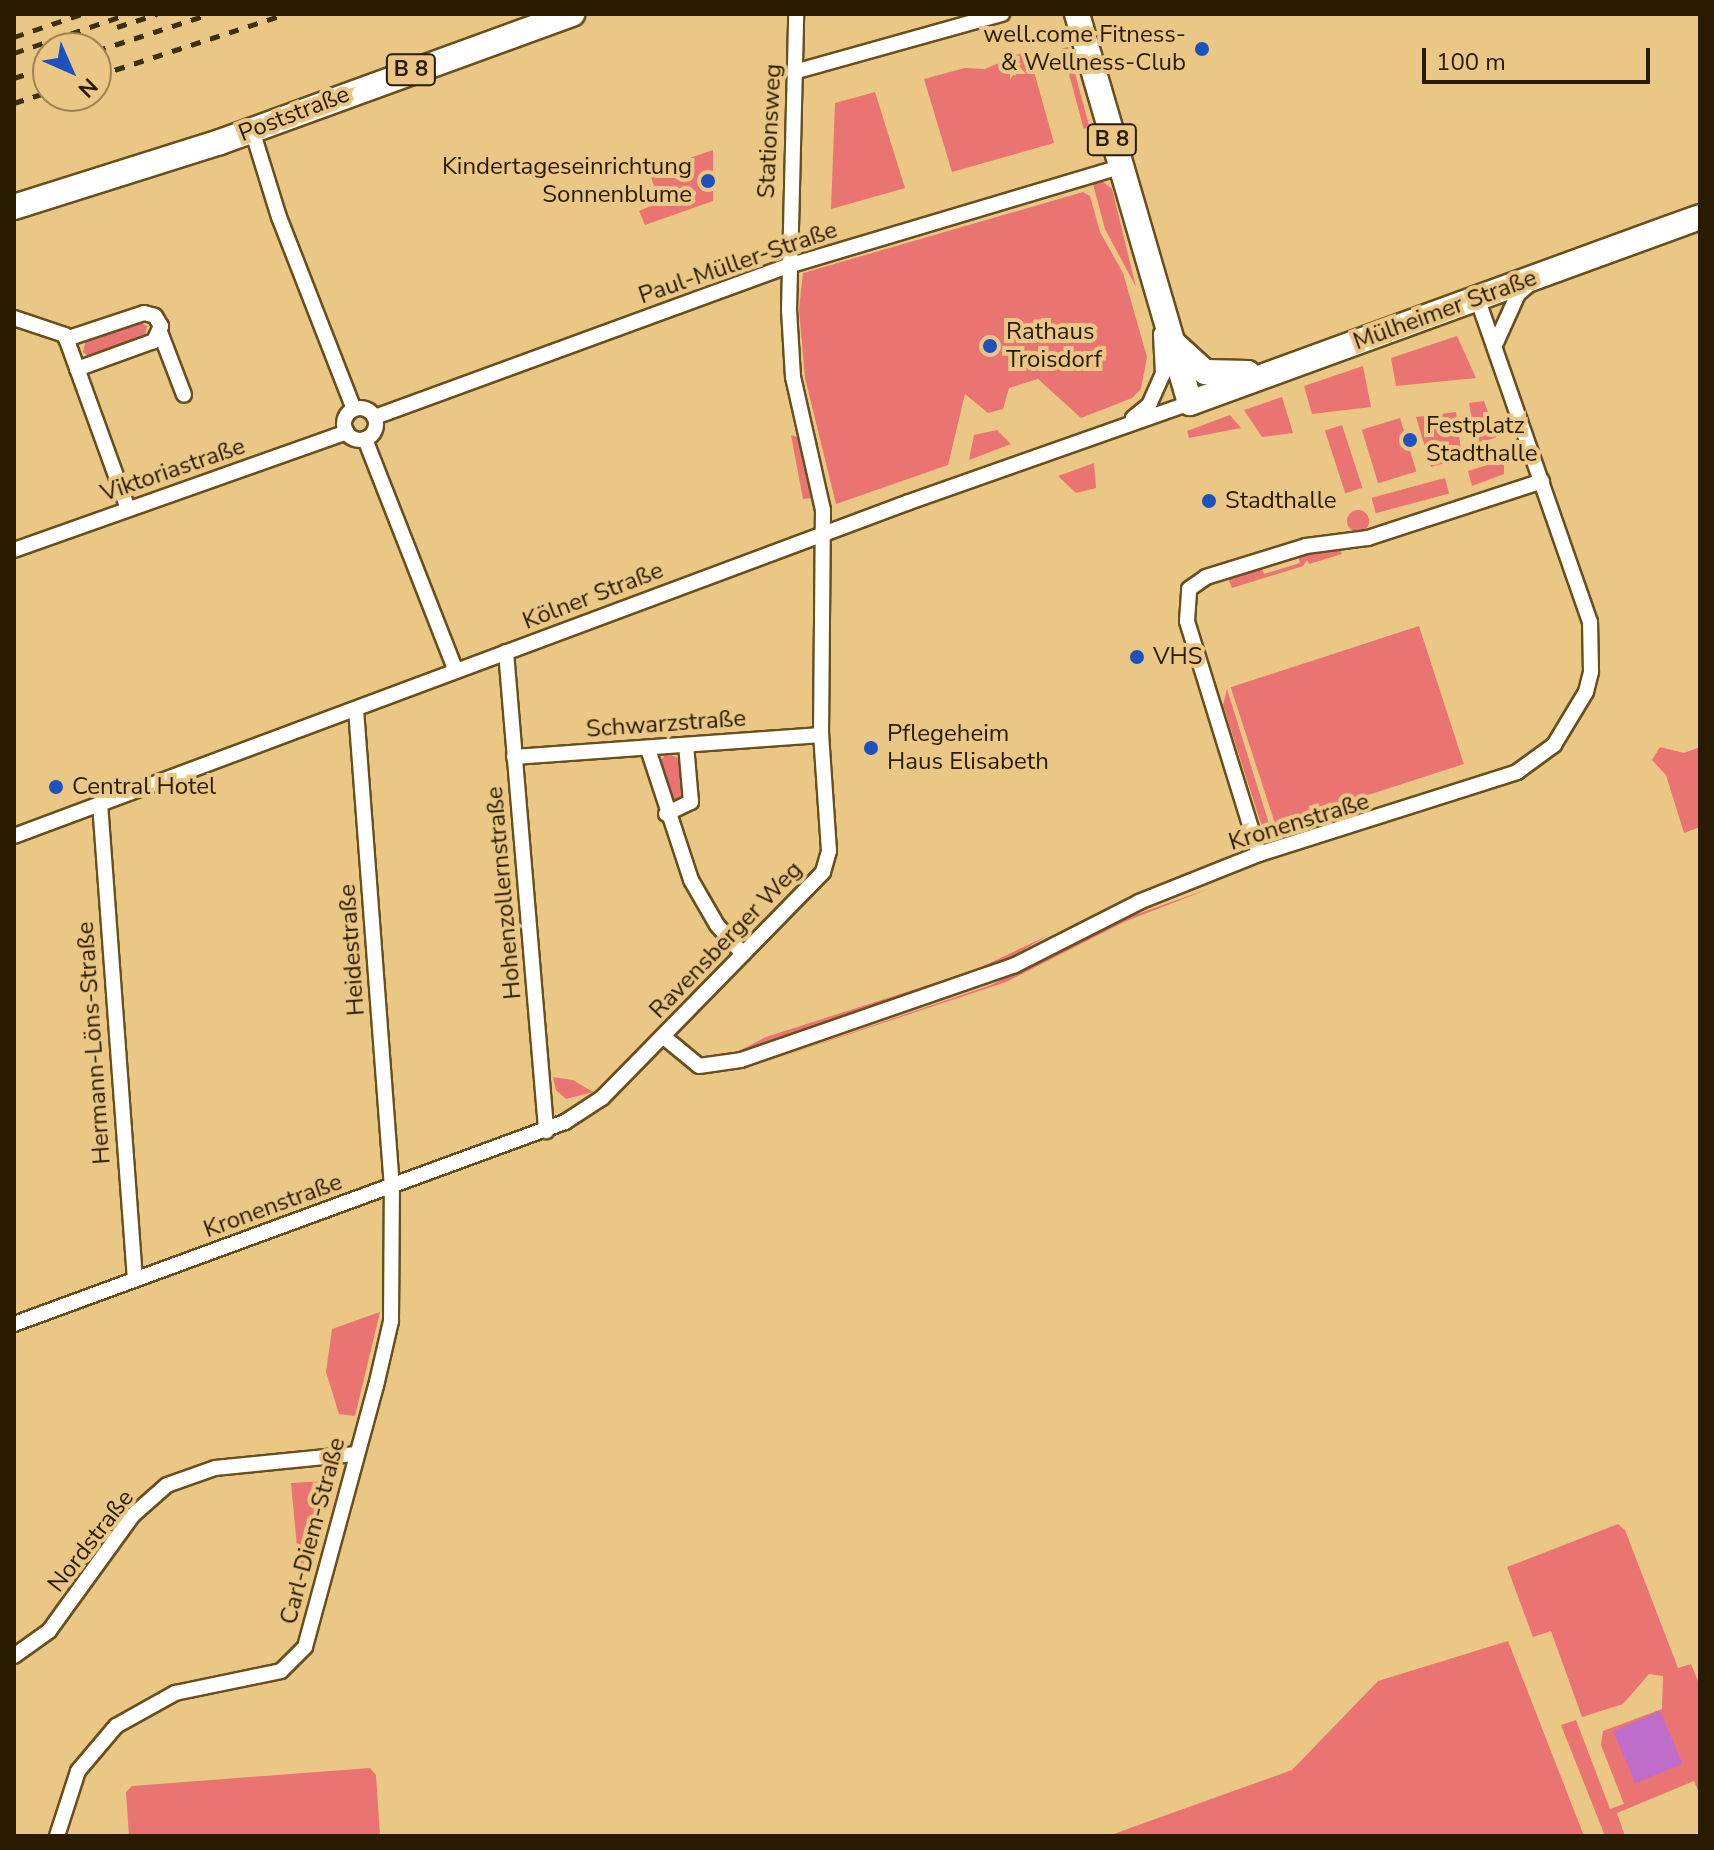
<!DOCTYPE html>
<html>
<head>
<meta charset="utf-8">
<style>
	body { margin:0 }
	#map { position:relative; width:1714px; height:1850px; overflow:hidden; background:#ebc785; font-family:"Nunito Sans",sans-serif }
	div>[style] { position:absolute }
	.green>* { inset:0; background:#e97472; transform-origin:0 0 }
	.round { border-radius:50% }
	.water>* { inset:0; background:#be6dca; transform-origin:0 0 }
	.roads { filter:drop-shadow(2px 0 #684f1c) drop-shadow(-2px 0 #684f1c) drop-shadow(0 2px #684f1c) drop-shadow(0 -2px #684f1c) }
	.street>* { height:14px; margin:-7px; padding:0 7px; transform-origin:7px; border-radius:7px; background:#fff }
	.street>.ring { margin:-7px; padding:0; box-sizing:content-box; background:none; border:14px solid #fff; border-radius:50% }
	.primary>* { height:24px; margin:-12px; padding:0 12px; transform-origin:12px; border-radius:12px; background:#fff }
	.rail>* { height:5px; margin-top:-2.5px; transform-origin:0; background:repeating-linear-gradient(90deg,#3e2f10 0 10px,transparent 0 20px) }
	.dots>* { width:22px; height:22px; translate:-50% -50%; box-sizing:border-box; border:4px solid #ebc785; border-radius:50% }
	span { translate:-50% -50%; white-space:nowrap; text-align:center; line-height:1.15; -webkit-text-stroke:8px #ebc785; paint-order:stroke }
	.shield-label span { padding:2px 6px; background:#ebc785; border:2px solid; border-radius:6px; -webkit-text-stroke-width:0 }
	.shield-label { font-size:22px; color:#281b01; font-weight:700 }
	.poi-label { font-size:24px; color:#281b01 }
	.right { translate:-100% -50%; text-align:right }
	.left { translate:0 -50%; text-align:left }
	.street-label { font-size:24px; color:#281b01 }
	.frame { position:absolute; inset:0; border:16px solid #281b01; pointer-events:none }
	.north { position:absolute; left:32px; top:32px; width:80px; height:80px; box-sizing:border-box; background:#ebc785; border:2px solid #9d8250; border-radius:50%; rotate:135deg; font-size:22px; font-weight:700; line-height:32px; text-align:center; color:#281b01 }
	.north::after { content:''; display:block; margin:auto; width:28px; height:36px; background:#1c51be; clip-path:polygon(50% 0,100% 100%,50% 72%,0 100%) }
	.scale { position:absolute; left:1422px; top:48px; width:228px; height:36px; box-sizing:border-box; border:4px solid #281b01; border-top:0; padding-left:10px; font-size:24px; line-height:28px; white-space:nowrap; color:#281b01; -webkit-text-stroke:6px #ebc785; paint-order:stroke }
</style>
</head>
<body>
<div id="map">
	<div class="green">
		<div style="left:1068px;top:47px;width:83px;height:6px;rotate:75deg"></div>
		<div style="clip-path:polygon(1028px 50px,1054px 143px,952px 172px,924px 79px,965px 68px,985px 69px)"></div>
		<div style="clip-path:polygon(875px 92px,905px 188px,831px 209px,835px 103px)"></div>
		<div style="clip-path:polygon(713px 150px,713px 201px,645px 225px,639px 211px,660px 202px,649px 172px)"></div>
		<div style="clip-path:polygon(1102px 181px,1112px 189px,1136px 287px,1105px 229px,1093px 184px)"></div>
		<div style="clip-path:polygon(1083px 192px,1090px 196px,1100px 232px,1123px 273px,1147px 357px,1141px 389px,1132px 398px,1081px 418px,1038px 379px,1009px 388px,1003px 409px,988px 413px,965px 394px,948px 465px,836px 504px,805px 378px,799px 309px,803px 273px)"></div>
		<div style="clip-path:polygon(138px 322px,147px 326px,144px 338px,90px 357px,83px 352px,86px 340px)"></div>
		<div style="clip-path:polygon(1457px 336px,1476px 378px,1396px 386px,1391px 358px)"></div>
		<div style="clip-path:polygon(1363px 366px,1371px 407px,1312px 414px,1304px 386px)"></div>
		<div style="clip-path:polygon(1282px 397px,1293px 433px,1262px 437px,1244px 410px)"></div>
		<div style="clip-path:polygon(1484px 401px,1497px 437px,1476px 444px,1469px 403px)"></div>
		<div style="clip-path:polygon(1456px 412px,1462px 458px,1431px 467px,1416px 417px)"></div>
		<div style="clip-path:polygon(1230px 415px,1241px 428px,1189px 438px,1187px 431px)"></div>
		<div style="left:1400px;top:418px;width:56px;height:40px;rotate:73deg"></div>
		<div style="left:1342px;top:425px;width:66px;height:18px;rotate:72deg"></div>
		<div style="clip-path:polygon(997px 430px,1011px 444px,969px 460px,974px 435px)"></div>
		<div style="clip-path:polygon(791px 435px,798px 437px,811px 498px,803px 499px)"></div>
		<div style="clip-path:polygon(1504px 460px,1504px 474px,1472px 486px,1468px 471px)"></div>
		<div style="clip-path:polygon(1094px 463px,1096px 488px,1076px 493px,1058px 476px)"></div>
		<div style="left:1445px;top:478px;width:16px;height:76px;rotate:75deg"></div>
		<div class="round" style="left:1347px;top:510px;width:22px;height:22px"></div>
		<div style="clip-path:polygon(1339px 547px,1342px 554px,1309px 564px,1307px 560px,1303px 566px,1232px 588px,1227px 575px,1260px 564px,1264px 574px,1300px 563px,1297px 553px)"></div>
		<div style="left:1419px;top:626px;width:145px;height:198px;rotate:72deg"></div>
		<div style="clip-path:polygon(1227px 689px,1271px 830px,1264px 833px,1223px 705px)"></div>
		<div style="clip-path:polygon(1660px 747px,1684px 753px,1700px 747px,1700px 827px,1684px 833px,1666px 775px,1652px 760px)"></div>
		<div style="clip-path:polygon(667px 753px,678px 758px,680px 773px,682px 798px,673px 803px,658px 763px)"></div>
		<div style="clip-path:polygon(1211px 888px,1124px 922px,1006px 982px,760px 1064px,991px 985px,1123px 919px)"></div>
		<div style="clip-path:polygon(1049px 935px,995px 966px,731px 1055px,766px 1037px,975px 970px)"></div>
		<div style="clip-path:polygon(553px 1077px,573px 1080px,593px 1092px,566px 1099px,556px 1090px)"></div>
		<div style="clip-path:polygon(380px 1312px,355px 1416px,339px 1414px,326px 1372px,332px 1329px)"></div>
		<div style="clip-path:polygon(326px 1481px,306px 1556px,300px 1579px,291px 1483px)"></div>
		<div style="clip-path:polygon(1618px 1524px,1625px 1530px,1678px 1668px,1691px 1664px,1700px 1686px,1700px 1795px,1694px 1781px,1617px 1813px,1625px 1836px,1605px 1836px,1561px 1725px,1576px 1720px,1610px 1809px,1624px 1804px,1601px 1745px,1603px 1731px,1662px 1709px,1663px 1676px,1649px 1674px,1623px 1704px,1582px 1717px,1551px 1631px,1533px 1637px,1507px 1567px)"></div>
		<div style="clip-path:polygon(1508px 1641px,1584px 1836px,1108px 1836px,1292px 1770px,1378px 1681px)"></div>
		<div style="clip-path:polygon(370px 1768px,376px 1775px,380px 1836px,129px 1836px,126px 1792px,132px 1786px)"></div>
	</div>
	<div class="water">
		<div style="left:1660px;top:1711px;width:57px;height:51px;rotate:67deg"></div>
	</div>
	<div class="roads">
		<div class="street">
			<div style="left:794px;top:72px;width:216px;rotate:-15.6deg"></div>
			<div style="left:252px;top:130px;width:91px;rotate:72.8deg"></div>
			<div style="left:279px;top:217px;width:206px;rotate:68.7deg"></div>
			<div style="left:14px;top:318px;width:54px;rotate:18.4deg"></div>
			<div style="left:65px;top:335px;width:185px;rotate:70.1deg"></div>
			<div style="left:160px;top:332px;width:67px;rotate:69.1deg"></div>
			<div style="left:66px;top:339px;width:82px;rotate:-18.4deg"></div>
			<div style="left:144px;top:313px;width:11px;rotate:15deg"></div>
			<div style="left:155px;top:316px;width:12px;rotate:59deg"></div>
			<div style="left:161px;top:326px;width:17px;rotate:115deg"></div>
			<div style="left:154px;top:341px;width:82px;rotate:160deg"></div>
			<div style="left:1495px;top:345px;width:56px;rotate:-65.7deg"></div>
			<div style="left:1518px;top:294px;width:16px;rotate:-40deg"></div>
			<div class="ring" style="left:344px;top:408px;width:18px;height:18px"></div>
			<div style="left:375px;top:417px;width:440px;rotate:-20.1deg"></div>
			<div style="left:788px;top:266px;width:346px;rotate:-16.6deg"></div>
			<div style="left:1133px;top:418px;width:21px;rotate:-39deg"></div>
			<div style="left:1149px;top:405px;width:34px;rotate:-66deg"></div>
			<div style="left:1163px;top:374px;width:40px;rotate:-92.9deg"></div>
			<div style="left:365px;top:439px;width:249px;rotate:68.6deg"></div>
			<div style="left:14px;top:550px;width:353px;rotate:-19.5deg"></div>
			<div style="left:506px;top:652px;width:481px;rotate:85.2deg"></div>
			<div style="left:648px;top:749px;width:138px;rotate:71.8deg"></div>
			<div style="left:691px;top:880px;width:52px;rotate:60deg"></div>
			<div style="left:717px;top:925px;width:39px;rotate:48deg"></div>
			<div style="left:514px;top:757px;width:308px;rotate:-4.1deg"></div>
			<div style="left:100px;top:803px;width:476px;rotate:85.8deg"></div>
			<div style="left:666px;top:814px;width:28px;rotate:-26deg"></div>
			<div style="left:691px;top:802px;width:57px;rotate:-95deg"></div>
			<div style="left:14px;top:836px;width:955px;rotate:-20.46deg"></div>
			<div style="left:909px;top:502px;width:298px;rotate:-19.4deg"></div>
			<div style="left:1259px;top:854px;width:244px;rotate:-107.2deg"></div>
			<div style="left:1187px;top:621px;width:32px;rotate:-86deg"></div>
			<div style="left:1189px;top:589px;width:21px;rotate:-35deg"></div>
			<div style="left:1206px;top:577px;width:105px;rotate:-17.2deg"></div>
			<div style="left:1306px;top:546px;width:63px;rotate:-7.4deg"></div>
			<div style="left:1368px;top:538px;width:183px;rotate:-18.1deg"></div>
			<div style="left:664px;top:1037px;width:45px;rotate:39.6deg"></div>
			<div style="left:699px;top:1066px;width:42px;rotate:-8.1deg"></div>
			<div style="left:741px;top:1060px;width:290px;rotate:-19.1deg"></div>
			<div style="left:1015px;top:965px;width:139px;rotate:-26.9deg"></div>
			<div style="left:1139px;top:902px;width:129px;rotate:-21.8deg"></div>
			<div style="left:1259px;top:854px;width:271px;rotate:-17.6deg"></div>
			<div style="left:1517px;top:772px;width:46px;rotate:-36.1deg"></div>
			<div style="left:1554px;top:745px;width:62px;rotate:-58.9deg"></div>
			<div style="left:1586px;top:692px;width:21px;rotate:-76deg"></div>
			<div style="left:1591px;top:672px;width:50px;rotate:-91.1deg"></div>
			<div style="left:1590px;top:622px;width:343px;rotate:-109.2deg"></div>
			<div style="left:14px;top:1324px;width:587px;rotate:-20.13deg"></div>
			<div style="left:565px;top:1122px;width:44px;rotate:-33deg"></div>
			<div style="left:602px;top:1098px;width:316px;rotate:-45.6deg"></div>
			<div style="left:823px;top:872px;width:22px;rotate:-74deg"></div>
			<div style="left:829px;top:851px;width:116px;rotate:-93.9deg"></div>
			<div style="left:821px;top:735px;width:225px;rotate:-89.5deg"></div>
			<div style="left:823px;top:510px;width:136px;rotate:-102.7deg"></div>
			<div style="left:793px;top:377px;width:67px;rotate:-93.4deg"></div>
			<div style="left:789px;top:310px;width:296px;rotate:-88.6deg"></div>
			<div style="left:14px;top:1656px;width:43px;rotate:-35.5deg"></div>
			<div style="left:49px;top:1631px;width:143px;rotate:-54.1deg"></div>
			<div style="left:133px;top:1515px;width:45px;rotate:-41.4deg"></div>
			<div style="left:167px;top:1485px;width:51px;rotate:-19.5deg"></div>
			<div style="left:215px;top:1468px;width:142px;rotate:-5.7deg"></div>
			<div style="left:57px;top:1836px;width:68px;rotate:-72.1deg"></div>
			<div style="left:78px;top:1771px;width:59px;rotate:-49.8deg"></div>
			<div style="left:116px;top:1726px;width:68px;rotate:-29.2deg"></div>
			<div style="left:175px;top:1693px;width:108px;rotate:-11.7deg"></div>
			<div style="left:281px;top:1671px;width:34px;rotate:-45deg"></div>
			<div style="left:305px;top:1647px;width:270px;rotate:-74.8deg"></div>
			<div style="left:376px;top:1386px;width:67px;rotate:-77deg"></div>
			<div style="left:391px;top:1321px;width:133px;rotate:-89.6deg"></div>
			<div style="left:392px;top:1188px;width:480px;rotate:-94.3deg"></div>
		</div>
		<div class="primary">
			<div style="left:1077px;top:14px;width:405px;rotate:73.8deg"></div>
			<div style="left:1190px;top:403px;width:543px;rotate:-20.04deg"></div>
			<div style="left:14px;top:207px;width:216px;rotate:-17.5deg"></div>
			<div style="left:220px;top:142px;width:375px;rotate:-20deg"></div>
			<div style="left:1173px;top:343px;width:43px;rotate:42.2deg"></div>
			<div style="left:1205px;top:372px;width:43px;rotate:1.3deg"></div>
		</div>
	</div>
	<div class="rail">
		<div style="left:117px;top:27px;width:42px;rotate:-18deg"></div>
		<div style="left:14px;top:37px;width:72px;rotate:-18.7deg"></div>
		<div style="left:96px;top:51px;width:119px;rotate:-18.1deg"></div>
		<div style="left:14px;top:53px;width:120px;rotate:-18.9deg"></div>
		<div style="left:96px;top:76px;width:200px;rotate:-18.1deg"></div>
		<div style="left:14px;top:78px;width:36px;rotate:-18deg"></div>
		<div style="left:14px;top:103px;width:36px;rotate:-18deg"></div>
	</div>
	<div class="dots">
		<div style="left:1202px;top:49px;background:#1c51be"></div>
		<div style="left:708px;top:181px;background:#1c51be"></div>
		<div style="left:990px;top:346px;background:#1c51be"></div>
		<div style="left:1410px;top:440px;background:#1c51be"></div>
		<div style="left:1209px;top:501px;background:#1c51be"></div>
		<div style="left:1137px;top:657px;background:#1c51be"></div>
		<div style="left:871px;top:748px;background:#1c51be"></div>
		<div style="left:56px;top:787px;background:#1c51be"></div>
	</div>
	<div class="shield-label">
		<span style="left:411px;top:70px">B 8</span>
		<span style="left:1112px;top:140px">B 8</span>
	</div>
	<div class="poi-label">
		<span class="right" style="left:1186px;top:49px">well.come Fitness-<br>&amp; Wellness-Club</span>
		<span class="right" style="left:692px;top:181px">Kindertageseinrichtung<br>Sonnenblume</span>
		<span class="left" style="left:1006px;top:346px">Rathaus<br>Troisdorf</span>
		<span class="left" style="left:1426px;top:440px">Festplatz<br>Stadthalle</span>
		<span class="left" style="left:1225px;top:501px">Stadthalle</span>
		<span class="left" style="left:1153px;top:657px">VHS</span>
		<span class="left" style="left:887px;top:748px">Pflegeheim<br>Haus Elisabeth</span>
		<span class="left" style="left:72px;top:787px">Central Hotel</span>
	</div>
	<div class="street-label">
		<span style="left:294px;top:114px;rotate:-21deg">Poststraße</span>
		<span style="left:770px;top:131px;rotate:-87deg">Stationsweg</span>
		<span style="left:738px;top:263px;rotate:-19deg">Paul-Müller-Straße</span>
		<span style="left:1445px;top:310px;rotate:-20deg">Mülheimer Straße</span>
		<span style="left:173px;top:470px;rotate:-19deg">Viktoriastraße</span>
		<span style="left:593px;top:596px;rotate:-21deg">Kölner Straße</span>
		<span style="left:666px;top:724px;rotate:-4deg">Schwarzstraße</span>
		<span style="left:1299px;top:822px;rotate:-17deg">Kronenstraße</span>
		<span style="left:504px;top:893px;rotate:-95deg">Hohenzollernstraße</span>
		<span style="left:726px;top:940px;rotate:-46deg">Ravensberger Weg</span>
		<span style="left:352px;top:950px;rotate:-94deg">Heidestraße</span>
		<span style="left:94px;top:1043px;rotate:-94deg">Hermann-Löns-Straße</span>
		<span style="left:273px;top:1206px;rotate:-20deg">Kronenstraße</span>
		<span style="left:313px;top:1531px;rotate:-75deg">Carl-Diem-Straße</span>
		<span style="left:91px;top:1541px;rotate:-52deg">Nordstraße</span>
	</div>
	<div class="frame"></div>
	<div class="north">N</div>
	<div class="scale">100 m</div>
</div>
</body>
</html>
